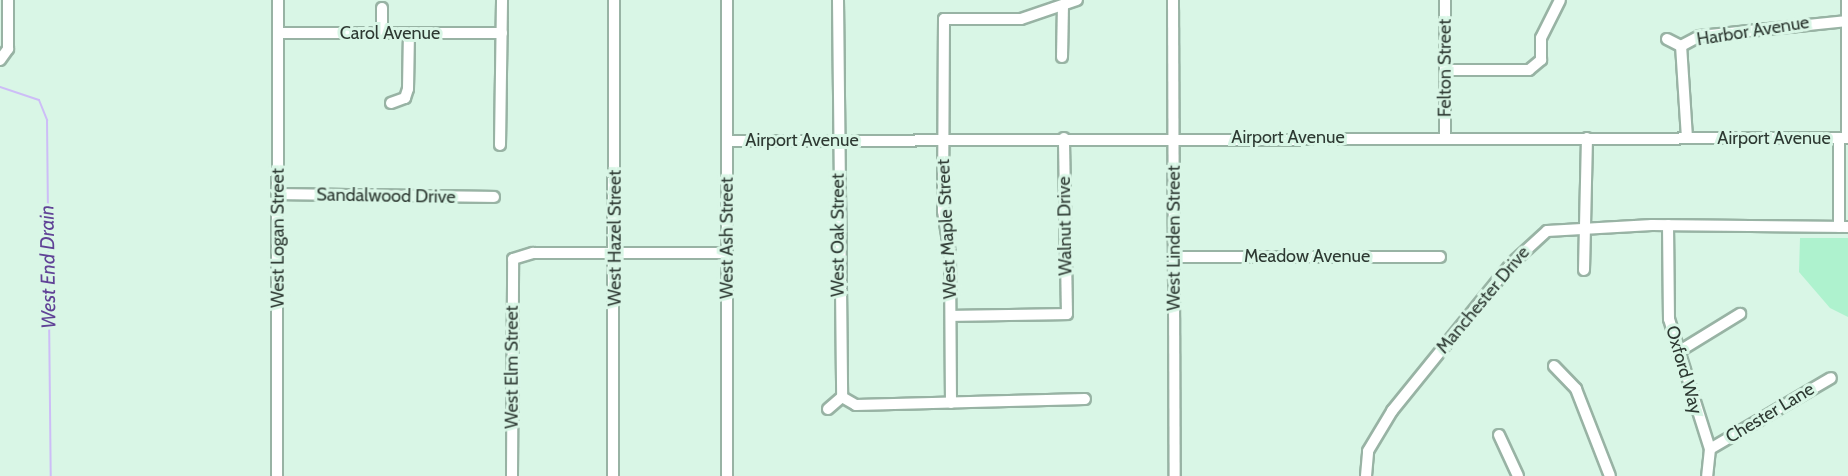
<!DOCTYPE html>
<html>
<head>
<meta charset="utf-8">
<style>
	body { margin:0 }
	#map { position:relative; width:1848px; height:476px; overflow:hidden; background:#d9f6e6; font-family:Cabin,sans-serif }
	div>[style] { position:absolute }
	.green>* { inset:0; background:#aef2ce }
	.stream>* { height:2px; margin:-1px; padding:0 1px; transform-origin:1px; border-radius:1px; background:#cdbdf7 }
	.roads { filter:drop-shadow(2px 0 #98b3a4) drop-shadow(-2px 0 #98b3a4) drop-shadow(0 2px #98b3a4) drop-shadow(0 -2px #98b3a4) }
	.minor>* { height:10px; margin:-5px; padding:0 5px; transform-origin:5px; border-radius:5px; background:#fff }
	span { translate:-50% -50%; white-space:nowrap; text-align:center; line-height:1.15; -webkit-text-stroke:6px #d9f6e6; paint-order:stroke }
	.street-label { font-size:18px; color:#2d3932 }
	.water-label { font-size:20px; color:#604296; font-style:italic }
</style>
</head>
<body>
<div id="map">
	<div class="green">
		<div style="clip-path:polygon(1800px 238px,1848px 238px,1848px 317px,1830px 308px,1799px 272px)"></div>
	</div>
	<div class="stream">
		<div style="left:0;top:87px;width:41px;rotate:18.4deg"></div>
		<div style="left:39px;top:100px;width:22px;rotate:68deg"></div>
		<div style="left:47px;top:120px;width:356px;rotate:89.4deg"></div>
	</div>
	<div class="roads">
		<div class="minor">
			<div style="left:838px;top:0;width:397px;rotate:89.4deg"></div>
			<div style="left:842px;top:397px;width:16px;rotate:30deg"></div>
			<div style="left:856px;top:405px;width:229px;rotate:-1.5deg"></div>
			<div style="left:1173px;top:0;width:476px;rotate:89.8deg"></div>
			<div style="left:1847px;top:0;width:138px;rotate:90deg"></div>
			<div style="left:382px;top:8px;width:25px;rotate:90deg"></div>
			<div style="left:278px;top:33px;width:224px"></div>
			<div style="left:1667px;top:39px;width:16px;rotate:27deg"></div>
			<div style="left:1062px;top:57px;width:51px;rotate:-88.9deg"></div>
			<div style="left:0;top:60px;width:14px;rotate:-54deg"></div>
			<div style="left:8px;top:49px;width:49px;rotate:-90deg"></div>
			<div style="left:1445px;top:70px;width:84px"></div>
			<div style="left:1529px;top:70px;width:16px;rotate:-40deg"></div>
			<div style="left:1541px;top:60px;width:22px;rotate:-90deg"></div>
			<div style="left:1541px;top:38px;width:42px;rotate:-63.4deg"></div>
			<div style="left:391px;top:103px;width:15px;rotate:-20deg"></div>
			<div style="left:405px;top:98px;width:9px;rotate:-72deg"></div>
			<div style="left:408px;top:89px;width:56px;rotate:-89deg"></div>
			<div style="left:1445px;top:137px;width:137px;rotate:-90deg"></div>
			<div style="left:1687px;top:138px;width:92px;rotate:-93.7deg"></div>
			<div style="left:1681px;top:46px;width:21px;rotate:-28deg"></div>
			<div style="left:1700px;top:36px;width:148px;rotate:-5.8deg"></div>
			<div style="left:1839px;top:138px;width:89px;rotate:90deg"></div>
			<div style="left:728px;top:141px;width:1120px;rotate:-0.15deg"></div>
			<div style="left:500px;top:145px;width:145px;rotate:-89.2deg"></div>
			<div style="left:278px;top:194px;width:216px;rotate:0.8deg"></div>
			<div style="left:1668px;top:225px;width:94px;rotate:89.4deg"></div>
			<div style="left:1669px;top:319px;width:136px;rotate:72.5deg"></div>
			<div style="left:1710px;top:449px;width:27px;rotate:96deg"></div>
			<div style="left:1175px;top:257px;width:265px"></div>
			<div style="left:1584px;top:270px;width:132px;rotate:-88.7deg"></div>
			<div style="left:951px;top:316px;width:116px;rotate:-1deg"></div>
			<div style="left:1067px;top:314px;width:176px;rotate:-91deg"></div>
			<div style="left:1678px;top:352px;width:73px;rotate:-31.5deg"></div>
			<div style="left:1554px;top:366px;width:32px;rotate:46deg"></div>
			<div style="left:1576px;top:389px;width:93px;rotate:68.7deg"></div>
			<div style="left:951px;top:403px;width:150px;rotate:-90.4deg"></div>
			<div style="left:950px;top:253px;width:43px;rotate:-99.5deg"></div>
			<div style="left:943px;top:211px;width:192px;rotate:-89.7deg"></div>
			<div style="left:944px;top:19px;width:77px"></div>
			<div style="left:1021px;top:19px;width:59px;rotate:-18.7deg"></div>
			<div style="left:828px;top:409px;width:18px;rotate:-41deg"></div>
			<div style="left:1499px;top:435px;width:45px;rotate:65.1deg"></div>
			<div style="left:1710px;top:449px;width:140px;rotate:-30.4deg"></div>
			<div style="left:277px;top:476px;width:476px;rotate:-89.9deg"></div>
			<div style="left:512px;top:476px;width:217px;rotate:-89.7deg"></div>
			<div style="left:513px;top:259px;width:21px;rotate:-17deg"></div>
			<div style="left:533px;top:253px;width:194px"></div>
			<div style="left:613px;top:476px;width:476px;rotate:-89.9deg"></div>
			<div style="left:727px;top:476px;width:476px;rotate:-90deg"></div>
			<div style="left:1366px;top:476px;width:25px;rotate:-85deg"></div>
			<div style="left:1368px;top:451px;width:47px;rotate:-59deg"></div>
			<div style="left:1392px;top:411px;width:189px;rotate:-51deg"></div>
			<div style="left:1511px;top:264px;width:49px;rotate:-42.5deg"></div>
			<div style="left:1547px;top:231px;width:105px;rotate:-3.3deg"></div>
			<div style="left:1652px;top:225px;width:196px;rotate:0.6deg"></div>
		</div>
	</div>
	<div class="street-label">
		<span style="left:1753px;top:31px;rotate:-9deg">Harbor Avenue</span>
		<span style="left:390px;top:33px">Carol Avenue</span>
		<span style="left:1445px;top:68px;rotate:-90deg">Felton Street</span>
		<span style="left:1288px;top:137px">Airport Avenue</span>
		<span style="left:1774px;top:138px">Airport Avenue</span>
		<span style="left:802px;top:140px">Airport Avenue</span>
		<span style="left:386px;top:196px;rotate:1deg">Sandalwood Drive</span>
		<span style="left:1065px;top:226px;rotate:-91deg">Walnut Drive</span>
		<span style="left:947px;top:229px;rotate:-93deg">West Maple Street</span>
		<span style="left:838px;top:235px;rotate:-90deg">West Oak Street</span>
		<span style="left:278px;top:238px;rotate:-90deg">West Logan Street</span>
		<span style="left:615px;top:238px;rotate:-90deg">West Hazel Street</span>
		<span style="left:727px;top:238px;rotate:-90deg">West Ash Street</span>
		<span style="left:1174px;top:238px;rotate:-90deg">West Linden Street</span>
		<span style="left:1307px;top:256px">Meadow Avenue</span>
		<span style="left:1483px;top:300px;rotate:-50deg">Manchester Drive</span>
		<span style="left:512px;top:367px;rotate:-90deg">West Elm Street</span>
		<span style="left:1684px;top:370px;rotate:74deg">Oxford Way</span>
		<span style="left:1770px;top:413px;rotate:-31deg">Chester Lane</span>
	</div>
	<div class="water-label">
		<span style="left:48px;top:267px;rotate:-91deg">West End Drain</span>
	</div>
</div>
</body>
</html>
